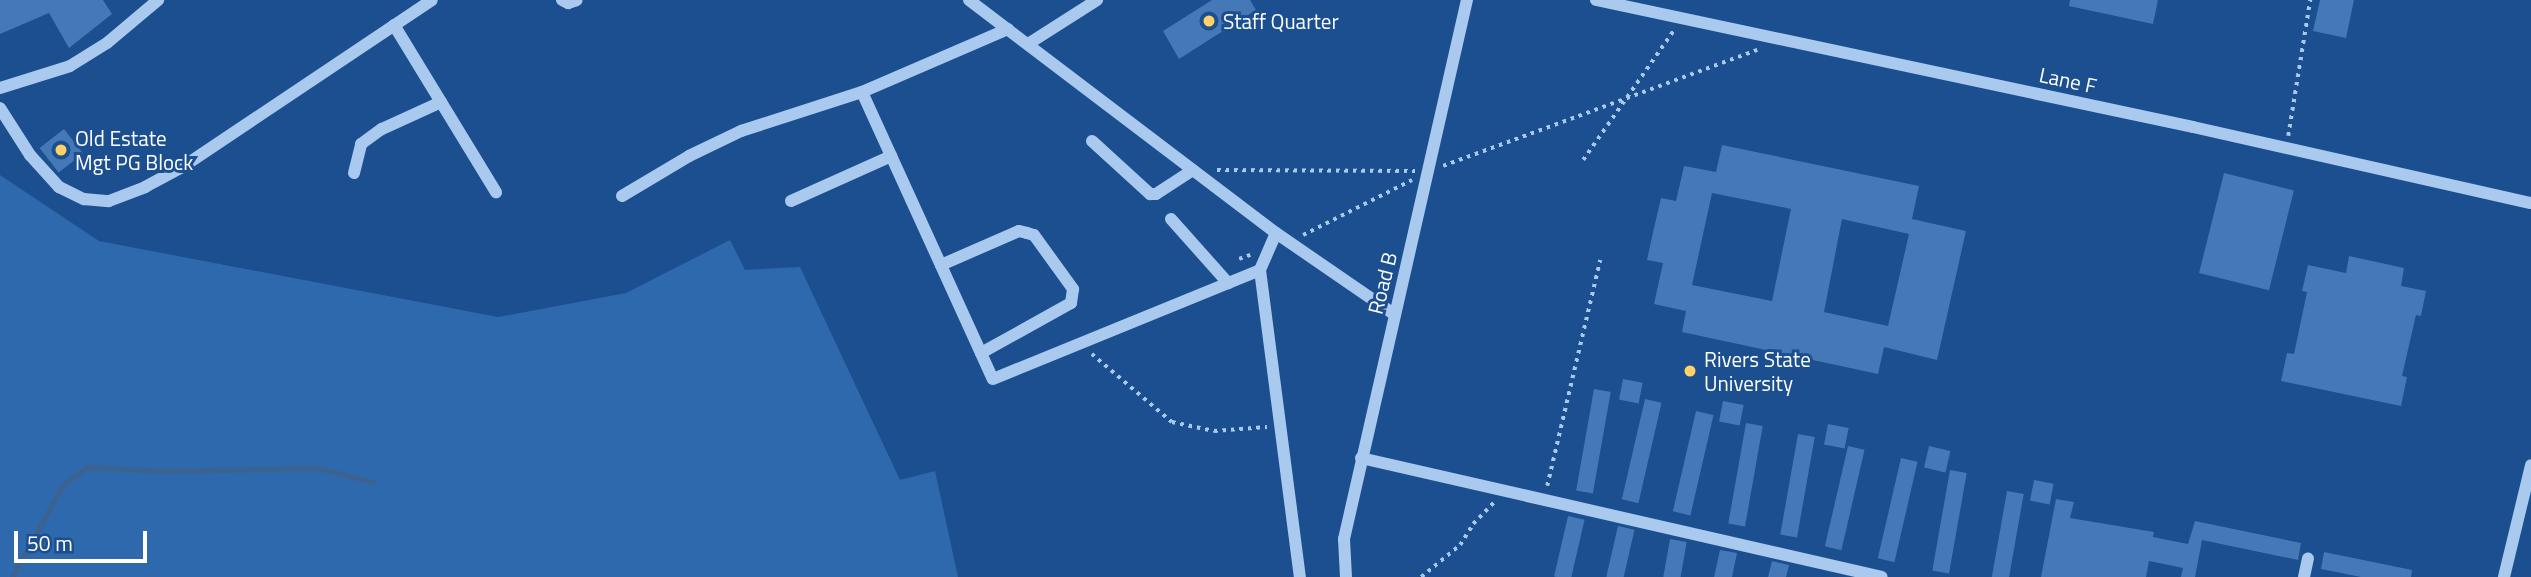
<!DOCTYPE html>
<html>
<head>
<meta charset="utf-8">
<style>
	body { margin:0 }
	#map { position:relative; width:2531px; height:577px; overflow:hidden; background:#1b4f8f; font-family:"Titillium Web",sans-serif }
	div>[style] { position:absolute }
	.green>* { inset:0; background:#2e69ad }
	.stream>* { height:5px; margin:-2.5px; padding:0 2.5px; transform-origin:2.5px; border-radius:2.5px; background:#3c6290 }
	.building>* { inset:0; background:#4478b7; transform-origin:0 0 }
	.path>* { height:3.5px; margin-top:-1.75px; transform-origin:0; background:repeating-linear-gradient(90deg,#a9c9ee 0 3.5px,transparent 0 8.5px) }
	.minor>* { height:12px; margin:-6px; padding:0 6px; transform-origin:6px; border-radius:6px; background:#a9c9ee }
	.dots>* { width:19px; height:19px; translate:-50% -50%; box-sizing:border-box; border:4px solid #1b4f8f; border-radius:50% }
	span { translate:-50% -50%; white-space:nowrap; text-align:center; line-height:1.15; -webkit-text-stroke:6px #1b4f8f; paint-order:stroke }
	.poi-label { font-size:21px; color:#fff }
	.left { translate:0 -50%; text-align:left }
	.street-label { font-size:21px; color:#fff }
	.scale { position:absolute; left:14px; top:531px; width:133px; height:32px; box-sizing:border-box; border:4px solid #fff; border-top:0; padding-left:9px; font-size:21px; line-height:24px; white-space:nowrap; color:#fff; -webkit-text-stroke:5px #1b4f8f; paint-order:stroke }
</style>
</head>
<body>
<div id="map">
	<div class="green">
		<div style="clip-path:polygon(0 175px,99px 241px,498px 317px,626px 293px,730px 240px,745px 270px,800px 267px,900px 480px,935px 471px,958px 577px,0 577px)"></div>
	</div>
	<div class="stream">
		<div style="left:12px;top:577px;width:104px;rotate:-61.2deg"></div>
		<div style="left:62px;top:486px;width:31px;rotate:-37deg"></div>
		<div style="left:87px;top:467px;width:75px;rotate:3.1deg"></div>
		<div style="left:162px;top:471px;width:156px;rotate:-1.1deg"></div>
		<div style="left:318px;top:468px;width:57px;rotate:14.3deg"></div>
	</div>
	<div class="building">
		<div style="clip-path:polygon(0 0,103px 0,112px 14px,69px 48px,49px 13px,0 34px)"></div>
		<div style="clip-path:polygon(1212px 0,1250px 0,1256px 10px,1179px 59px,1163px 31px)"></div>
		<div style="clip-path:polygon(2070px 0,2158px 0,2153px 24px,2069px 6px)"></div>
		<div style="clip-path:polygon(2320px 0,2354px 0,2346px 38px,2313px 31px)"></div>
		<div style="left:64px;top:129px;width:31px;height:31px;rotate:52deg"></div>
		<div style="clip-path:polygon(evenodd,1722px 145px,1919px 186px,1912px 219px,1966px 231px,1937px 360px,1884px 347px,1878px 374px,1682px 332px,1686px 311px,1654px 304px,1663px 263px,1647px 260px,1654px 228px,1661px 198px,1676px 201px,1684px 166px,1716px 172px,1722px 145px,1712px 193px,1791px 209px,1772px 301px,1692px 285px,1712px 193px,1722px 145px,1842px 219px,1909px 234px,1888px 326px,1824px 312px,1842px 219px)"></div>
		<div style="left:2224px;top:173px;width:72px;height:103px;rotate:14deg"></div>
		<div style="clip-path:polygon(2349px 256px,2404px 268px,2401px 286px,2426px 291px,2421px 316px,2416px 315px,2402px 376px,2407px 377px,2401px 406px,2281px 381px,2287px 353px,2294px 354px,2307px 292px,2302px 291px,2308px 265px,2346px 273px)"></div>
		<div style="left:1623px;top:379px;width:20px;height:21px;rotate:11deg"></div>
		<div style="left:1594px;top:389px;width:17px;height:103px;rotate:10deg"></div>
		<div style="left:1645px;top:399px;width:17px;height:103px;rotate:13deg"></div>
		<div style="left:1723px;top:401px;width:21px;height:21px;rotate:11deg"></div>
		<div style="left:1696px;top:411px;width:18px;height:103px;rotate:13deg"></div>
		<div style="left:1746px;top:423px;width:17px;height:102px;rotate:10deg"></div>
		<div style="left:1828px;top:424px;width:21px;height:21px;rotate:11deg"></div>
		<div style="left:1798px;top:434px;width:17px;height:102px;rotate:10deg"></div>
		<div style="left:1848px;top:446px;width:17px;height:103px;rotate:13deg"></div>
		<div style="left:1929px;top:446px;width:22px;height:22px;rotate:13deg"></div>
		<div style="left:1901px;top:458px;width:17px;height:103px;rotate:13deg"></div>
		<div style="left:1950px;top:470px;width:17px;height:102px;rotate:10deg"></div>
		<div style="left:2034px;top:480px;width:20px;height:21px;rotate:11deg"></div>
		<div style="left:2007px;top:491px;width:17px;height:88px;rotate:10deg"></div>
		<div style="clip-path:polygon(2056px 499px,2074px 502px,2070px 518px,2154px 532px,2153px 537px,2188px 544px,2195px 521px,2301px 543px,2298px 560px,2202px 540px,2195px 577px,2181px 577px,2183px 568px,2149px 561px,2146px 577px,2041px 577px)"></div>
		<div style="left:1568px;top:516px;width:17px;height:62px;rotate:13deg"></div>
		<div style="left:1618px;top:526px;width:17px;height:52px;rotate:13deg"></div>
		<div style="left:1670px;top:539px;width:17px;height:39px;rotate:10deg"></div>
		<div style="clip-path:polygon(1720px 550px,1737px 553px,1732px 577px,1714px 577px)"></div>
		<div style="clip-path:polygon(2324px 552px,2412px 570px,2411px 577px,2361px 577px,2321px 569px)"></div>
		<div style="clip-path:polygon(1772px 561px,1789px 565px,1786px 577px,1768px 577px)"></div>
	</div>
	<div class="path">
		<div style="left:2288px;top:136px;width:138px;rotate:-80.8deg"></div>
		<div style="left:1583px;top:160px;width:159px;rotate:-55deg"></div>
		<div style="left:1443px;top:166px;width:335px;rotate:-20.3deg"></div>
		<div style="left:1217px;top:170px;width:198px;rotate:0.3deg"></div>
		<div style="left:1303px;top:235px;width:122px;rotate:-26.8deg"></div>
		<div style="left:1239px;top:259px;width:12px;rotate:-20deg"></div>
		<div style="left:1092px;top:354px;width:105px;rotate:40.4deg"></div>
		<div style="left:1172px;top:422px;width:43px;rotate:12.1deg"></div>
		<div style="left:1214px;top:431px;width:53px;rotate:-4.3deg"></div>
		<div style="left:1547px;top:486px;width:232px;rotate:-76.8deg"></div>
		<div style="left:1421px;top:577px;width:50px;rotate:-39.4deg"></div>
		<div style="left:1460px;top:545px;width:25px;rotate:-58deg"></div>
		<div style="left:1473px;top:524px;width:30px;rotate:-46deg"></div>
	</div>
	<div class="minor">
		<div style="left:562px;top:0;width:7px;rotate:27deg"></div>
		<div style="left:568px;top:3px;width:9px;rotate:-18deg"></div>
		<div style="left:969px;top:0;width:385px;rotate:37.2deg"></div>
		<div style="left:1276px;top:233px;width:143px;rotate:34.5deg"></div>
		<div style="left:1596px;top:0;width:610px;rotate:12.01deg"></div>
		<div style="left:2193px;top:127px;width:346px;rotate:12.7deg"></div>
		<div style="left:394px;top:25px;width:196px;rotate:58.6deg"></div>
		<div style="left:1028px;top:44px;width:82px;rotate:-32.5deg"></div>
		<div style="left:0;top:88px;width:73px;rotate:-17.4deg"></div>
		<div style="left:70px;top:66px;width:44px;rotate:-31.9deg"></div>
		<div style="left:107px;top:43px;width:67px;rotate:-40.1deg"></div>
		<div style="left:862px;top:92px;width:315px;rotate:65.5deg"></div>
		<div style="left:993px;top:379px;width:288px;rotate:-22.2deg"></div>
		<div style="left:0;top:108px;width:56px;rotate:57.4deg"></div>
		<div style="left:30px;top:155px;width:43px;rotate:47.8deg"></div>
		<div style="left:59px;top:187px;width:28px;rotate:26deg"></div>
		<div style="left:84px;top:199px;width:25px;rotate:5deg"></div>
		<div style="left:109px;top:201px;width:39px;rotate:-21deg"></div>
		<div style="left:145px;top:187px;width:44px;rotate:-28.3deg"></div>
		<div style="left:184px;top:166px;width:298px;rotate:-33.8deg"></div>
		<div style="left:1092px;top:141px;width:79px;rotate:42.4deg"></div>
		<div style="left:1150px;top:194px;width:6px"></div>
		<div style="left:1156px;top:194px;width:44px;rotate:-33deg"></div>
		<div style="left:354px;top:173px;width:30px;rotate:-76deg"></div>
		<div style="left:361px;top:144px;width:26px;rotate:-36deg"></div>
		<div style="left:382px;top:129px;width:65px;rotate:-24.6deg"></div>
		<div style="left:622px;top:196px;width:78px;rotate:-30.8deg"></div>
		<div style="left:689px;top:156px;width:58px;rotate:-25.7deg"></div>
		<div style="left:741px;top:131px;width:127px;rotate:-17.9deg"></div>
		<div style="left:862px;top:92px;width:159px;rotate:-23.3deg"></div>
		<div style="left:791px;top:201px;width:110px;rotate:-24.2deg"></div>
		<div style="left:1171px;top:219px;width:86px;rotate:48.3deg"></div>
		<div style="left:1276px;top:233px;width:40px;rotate:113.4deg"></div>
		<div style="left:1260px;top:270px;width:310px;rotate:82.6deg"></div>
		<div style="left:941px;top:265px;width:85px;rotate:-23.6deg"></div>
		<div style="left:1019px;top:231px;width:8px;rotate:14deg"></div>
		<div style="left:1027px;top:233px;width:7px;rotate:16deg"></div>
		<div style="left:1034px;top:235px;width:67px;rotate:54.2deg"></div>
		<div style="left:1073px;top:289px;width:14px;rotate:98deg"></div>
		<div style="left:1071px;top:303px;width:103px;rotate:150.9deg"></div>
		<div style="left:1361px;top:458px;width:534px;rotate:12.87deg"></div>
		<div style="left:1346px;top:577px;width:38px;rotate:-93deg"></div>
		<div style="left:1344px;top:539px;width:553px;rotate:-77.15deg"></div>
		<div style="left:2304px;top:577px;width:19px;rotate:-78deg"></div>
		<div style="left:2504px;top:577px;width:115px;rotate:-76.4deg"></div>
	</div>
	<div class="dots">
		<div style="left:1209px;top:21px;background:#ffd166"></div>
		<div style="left:61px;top:150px;background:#ffd166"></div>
		<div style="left:1690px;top:371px;background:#ffd166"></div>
	</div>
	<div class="poi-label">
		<span class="left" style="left:1223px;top:21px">Staff Quarter</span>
		<span class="left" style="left:75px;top:150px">Old Estate<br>Mgt PG Block</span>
		<span class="left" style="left:1704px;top:371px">Rivers State<br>University</span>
	</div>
	<div class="street-label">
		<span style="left:2068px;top:80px;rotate:12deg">Lane F</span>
		<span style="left:1382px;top:283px;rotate:-76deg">Road B</span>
	</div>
	<div class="scale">50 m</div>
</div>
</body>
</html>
